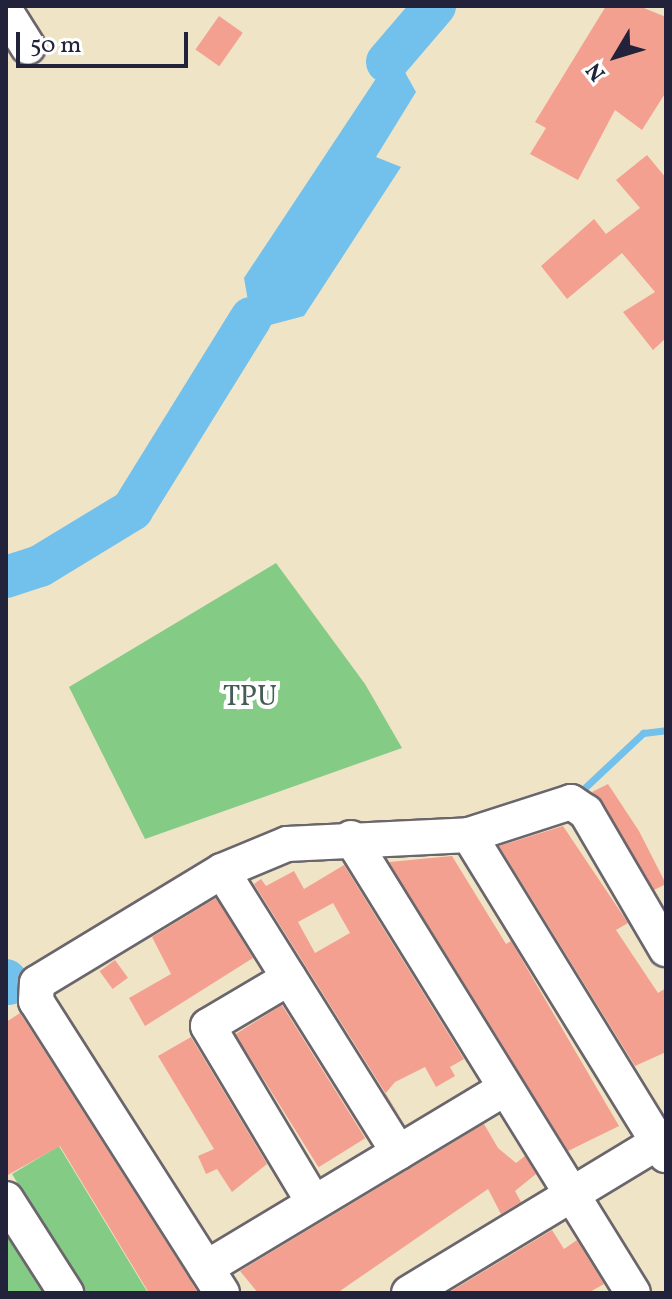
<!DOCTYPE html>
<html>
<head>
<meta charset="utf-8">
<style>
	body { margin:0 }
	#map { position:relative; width:672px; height:1299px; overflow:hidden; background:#f0e4c7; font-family:Vollkorn,serif }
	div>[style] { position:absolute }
	.green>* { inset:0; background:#84cb86 }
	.water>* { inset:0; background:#72c0ec }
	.stream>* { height:7px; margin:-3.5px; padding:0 3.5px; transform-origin:3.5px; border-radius:3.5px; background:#72c0ec }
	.river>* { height:42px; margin:-21px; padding:0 21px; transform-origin:21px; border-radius:21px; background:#72c0ec }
	.building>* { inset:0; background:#f4a090; transform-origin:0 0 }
	.roads { filter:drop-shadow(2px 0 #6a666c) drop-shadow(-2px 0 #6a666c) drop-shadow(0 2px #6a666c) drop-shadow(0 -2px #6a666c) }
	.minor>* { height:34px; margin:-17px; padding:0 17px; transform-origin:17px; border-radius:17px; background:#fff }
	span { translate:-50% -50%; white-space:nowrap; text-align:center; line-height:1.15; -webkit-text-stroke:8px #fff; paint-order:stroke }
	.park-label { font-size:30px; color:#445d55 }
	.frame { position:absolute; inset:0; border:8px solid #22223b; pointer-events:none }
	.north { position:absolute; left:576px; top:16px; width:80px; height:80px; -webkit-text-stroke:6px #fff; paint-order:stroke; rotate:232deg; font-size:22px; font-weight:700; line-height:32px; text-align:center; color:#22223b }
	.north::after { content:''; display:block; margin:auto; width:28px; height:36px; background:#22223b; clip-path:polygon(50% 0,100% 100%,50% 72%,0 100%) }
	.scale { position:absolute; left:16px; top:32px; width:172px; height:36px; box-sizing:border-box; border:4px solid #22223b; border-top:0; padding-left:10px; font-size:24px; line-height:28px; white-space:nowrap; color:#22223b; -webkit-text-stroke:6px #fff; paint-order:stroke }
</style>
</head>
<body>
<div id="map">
	<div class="green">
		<div style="clip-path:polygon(276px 563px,365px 684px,402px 748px,145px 839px,69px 687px)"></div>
		<div style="clip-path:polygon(59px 1146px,148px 1293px,85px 1293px,12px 1174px)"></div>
		<div style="clip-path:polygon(6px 1233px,31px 1272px,44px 1293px,6px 1293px)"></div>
	</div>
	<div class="water">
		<div style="clip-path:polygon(387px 62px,402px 67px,416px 92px,376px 157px,401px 167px,304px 316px,270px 325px,251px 318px,244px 278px)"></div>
	</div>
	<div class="stream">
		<div style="left:577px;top:795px;width:91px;rotate:-43.2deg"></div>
		<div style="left:643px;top:733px;width:23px;rotate:-7deg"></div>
		<div style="left:6px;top:985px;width:26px;rotate:-31deg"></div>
	</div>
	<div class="river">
		<div style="left:387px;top:62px;width:74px;rotate:-49.4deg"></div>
		<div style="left:6px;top:577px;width:36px;rotate:-18deg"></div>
		<div style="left:40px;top:566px;width:108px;rotate:-31.3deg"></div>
		<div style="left:132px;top:510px;width:226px;rotate:-58.2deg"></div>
		<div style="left:6px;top:980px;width:5px;rotate:53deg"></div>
	</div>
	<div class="building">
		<div style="clip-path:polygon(606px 6px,639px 6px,666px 17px,666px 92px,642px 130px,615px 110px,578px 180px,530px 154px,546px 128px,535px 122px)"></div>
		<div style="left:219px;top:16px;width:29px;height:41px;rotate:35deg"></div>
		<div style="clip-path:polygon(647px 155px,666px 178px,666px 338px,653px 350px,623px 312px,655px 292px,622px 253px,567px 299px,541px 266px,594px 219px,606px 234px,640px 208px,616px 180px)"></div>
		<div style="clip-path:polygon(608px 784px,639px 831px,666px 884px,654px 890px,592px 792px)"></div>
		<div style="clip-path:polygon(563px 826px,628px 923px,616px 930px,658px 993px,666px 988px,666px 1052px,635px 1066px,499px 846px)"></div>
		<div style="clip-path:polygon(452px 856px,506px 944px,511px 941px,619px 1126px,568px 1151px,389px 862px)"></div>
		<div style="clip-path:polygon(evenodd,344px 865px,464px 1059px,450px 1067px,455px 1076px,436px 1087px,425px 1067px,395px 1082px,385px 1094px,401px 1118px,254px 884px,261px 879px,266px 886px,294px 871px,304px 889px,344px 865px,333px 903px,350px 933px,315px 953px,298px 922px,333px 903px)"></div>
		<div style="clip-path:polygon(216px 898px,253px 958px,145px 1026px,129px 998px,171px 974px,152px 937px)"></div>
		<div style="left:115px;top:960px;width:22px;height:19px;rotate:54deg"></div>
		<div style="left:282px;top:1005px;width:157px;height:55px;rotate:58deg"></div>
		<div style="clip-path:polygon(20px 1013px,189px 1278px,198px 1293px,149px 1293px,60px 1146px,6px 1176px,6px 1022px)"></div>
		<div style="clip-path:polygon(191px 1037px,267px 1164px,232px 1192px,217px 1169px,206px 1174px,198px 1156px,214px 1149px,158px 1056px)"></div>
		<div style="clip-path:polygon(484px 1124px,498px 1148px,516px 1163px,525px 1156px,536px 1174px,515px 1191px,521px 1202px,501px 1214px,488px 1189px,337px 1293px,258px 1293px,240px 1271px)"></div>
		<div style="clip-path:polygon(552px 1230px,564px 1249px,577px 1240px,604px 1284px,588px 1293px,448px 1293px)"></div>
	</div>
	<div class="roads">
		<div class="minor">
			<div style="left:6px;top:12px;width:41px;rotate:57.8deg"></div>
			<div style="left:469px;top:835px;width:376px;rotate:58.4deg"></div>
			<div style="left:351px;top:838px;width:535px;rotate:58.21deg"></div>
			<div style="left:222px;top:871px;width:332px;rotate:57.9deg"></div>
			<div style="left:289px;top:978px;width:94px;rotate:149.3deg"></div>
			<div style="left:208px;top:1026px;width:206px;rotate:59.1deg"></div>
			<div style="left:6px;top:1199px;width:112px;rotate:57.4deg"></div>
			<div style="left:206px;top:1268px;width:349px;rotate:-31deg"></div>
			<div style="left:222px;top:1293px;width:346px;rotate:-122.5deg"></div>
			<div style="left:36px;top:1001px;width:18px;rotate:-87deg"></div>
			<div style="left:37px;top:983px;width:216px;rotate:-31.2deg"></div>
			<div style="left:222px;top:871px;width:70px;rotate:-22.6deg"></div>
			<div style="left:287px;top:844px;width:182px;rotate:-2.8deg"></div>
			<div style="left:469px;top:835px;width:107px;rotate:-17.9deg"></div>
			<div style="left:571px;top:802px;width:18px;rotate:34deg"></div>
			<div style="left:586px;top:812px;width:159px;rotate:59.7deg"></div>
			<div style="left:409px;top:1293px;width:291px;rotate:-31.2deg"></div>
		</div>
	</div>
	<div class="park-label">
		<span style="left:250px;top:697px">TPU</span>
	</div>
	<div class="frame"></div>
	<div class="north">N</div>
	<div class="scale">50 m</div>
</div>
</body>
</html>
